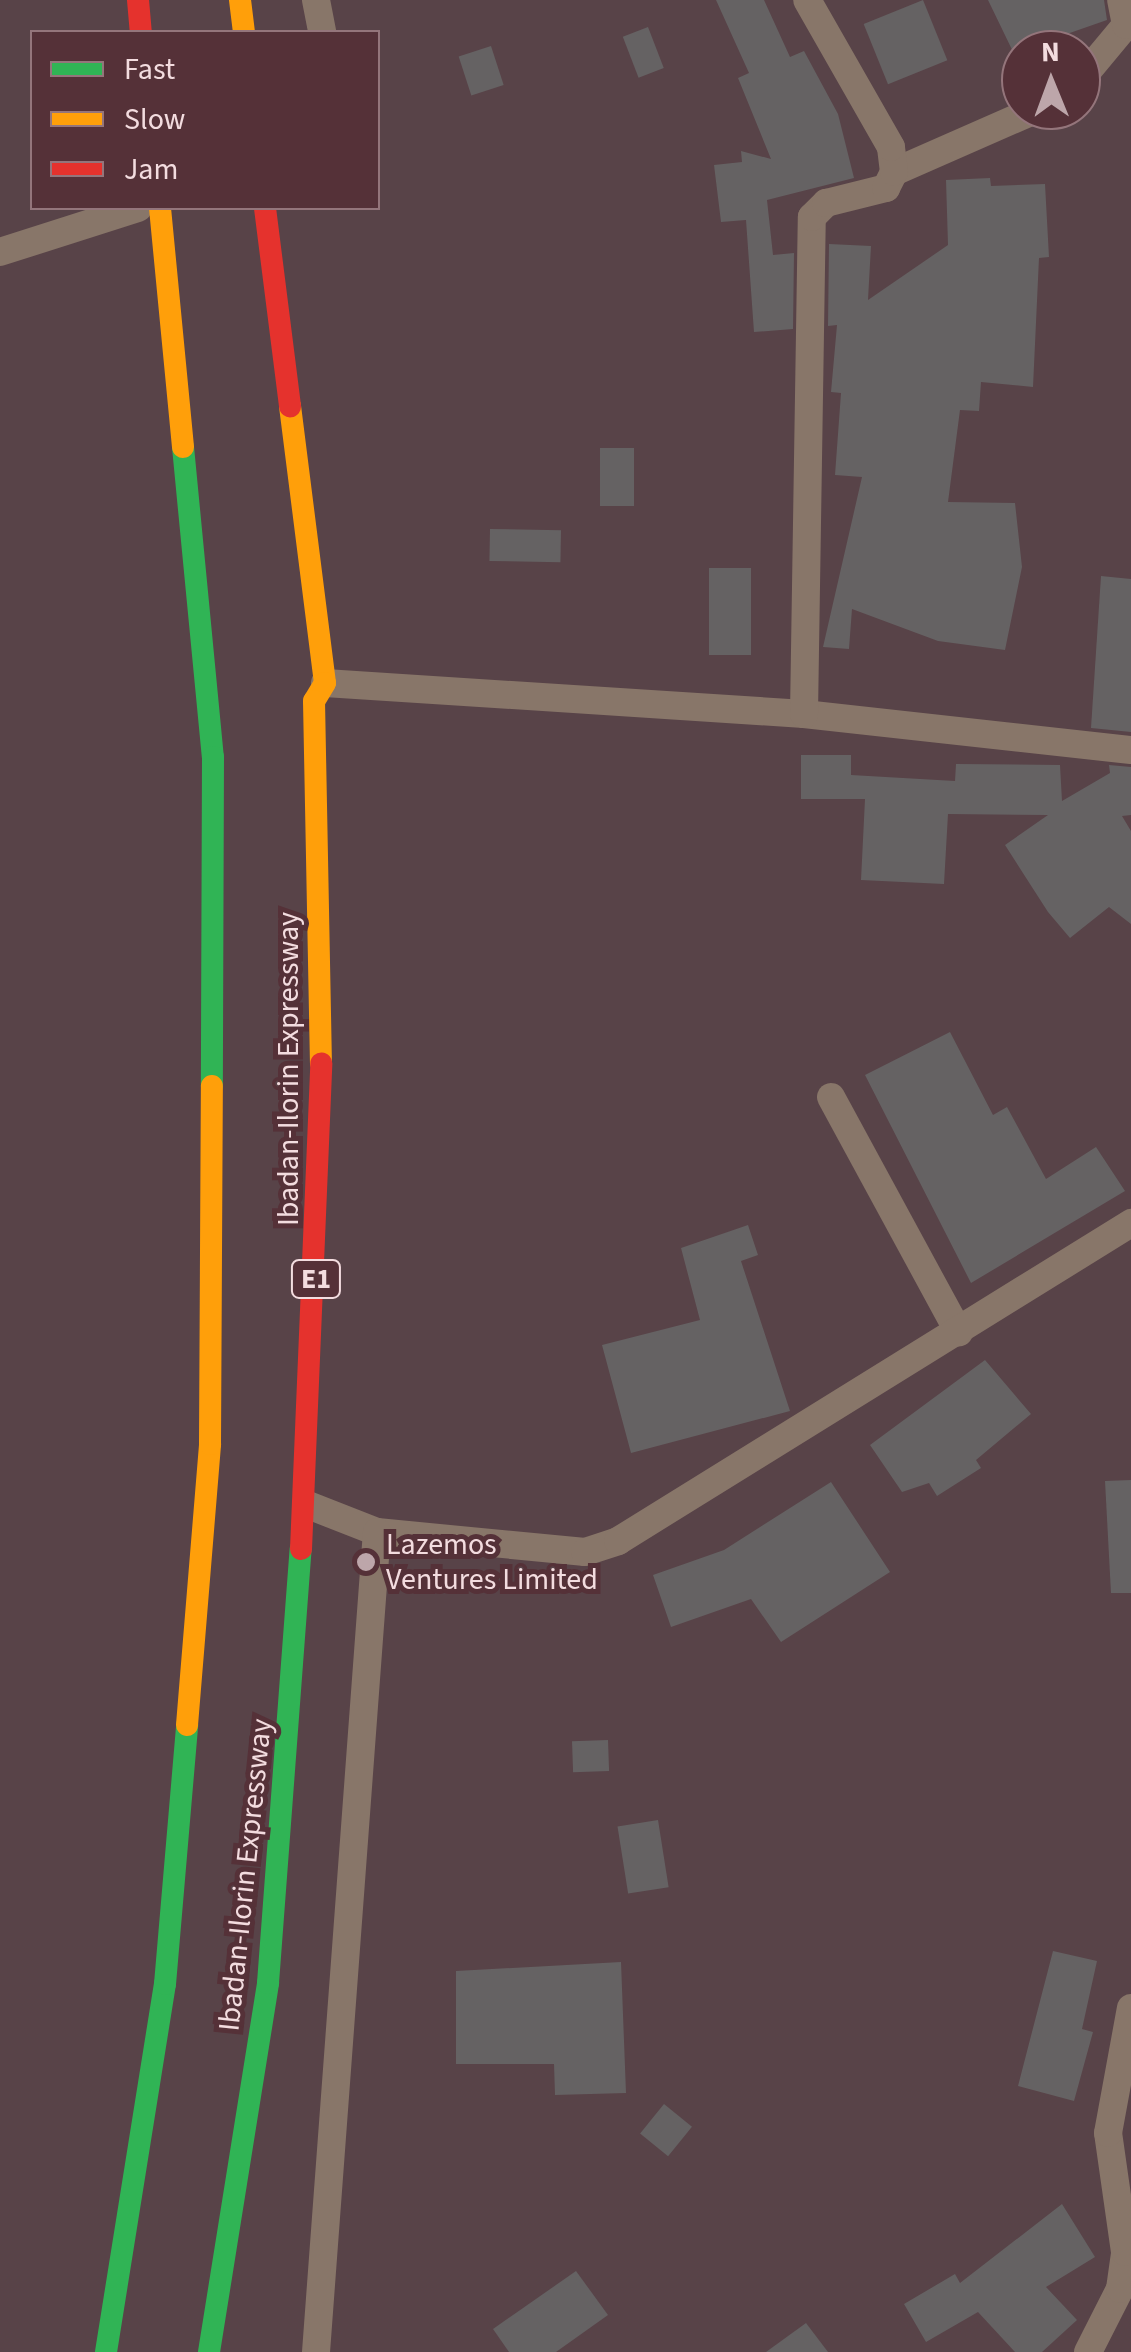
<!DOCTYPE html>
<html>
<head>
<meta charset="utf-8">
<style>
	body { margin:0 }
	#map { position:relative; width:1131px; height:2352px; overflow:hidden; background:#584348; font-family:"Source Sans 3",sans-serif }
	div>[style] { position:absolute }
	.building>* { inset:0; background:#656263; transform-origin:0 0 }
	.street>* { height:28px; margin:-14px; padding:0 14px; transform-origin:14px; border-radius:14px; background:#887669 }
	.fast>* { height:22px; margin:-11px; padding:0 11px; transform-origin:11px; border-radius:11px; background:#30b455 }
	.slow>* { height:22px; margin:-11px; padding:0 11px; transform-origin:11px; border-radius:11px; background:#ff9f0a }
	.jam>* { height:22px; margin:-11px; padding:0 11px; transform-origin:11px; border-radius:11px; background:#e5322d }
	.dots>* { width:28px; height:28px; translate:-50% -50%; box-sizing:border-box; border:5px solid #553138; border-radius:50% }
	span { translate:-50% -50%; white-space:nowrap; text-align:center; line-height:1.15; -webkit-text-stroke:10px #553138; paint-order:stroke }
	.shield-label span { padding:2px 8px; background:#553138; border:2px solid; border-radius:8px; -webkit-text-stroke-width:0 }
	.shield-label { font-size:28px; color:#f3dcdf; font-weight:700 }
	.street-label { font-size:30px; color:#f3dcdf }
	.poi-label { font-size:30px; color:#f3dcdf }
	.left { translate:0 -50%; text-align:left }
	.legend { position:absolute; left:30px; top:30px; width:350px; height:180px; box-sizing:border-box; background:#553138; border:2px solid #94757b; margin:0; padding:12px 18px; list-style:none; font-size:30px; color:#f3dcdf }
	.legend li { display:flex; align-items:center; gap:20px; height:50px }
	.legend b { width:50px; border:2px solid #94757b }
	.north { position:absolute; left:1001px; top:30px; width:100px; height:100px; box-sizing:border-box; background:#553138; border:2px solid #94757b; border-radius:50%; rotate:359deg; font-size:28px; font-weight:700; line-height:40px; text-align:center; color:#f3dcdf }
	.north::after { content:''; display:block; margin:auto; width:35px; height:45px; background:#bda6aa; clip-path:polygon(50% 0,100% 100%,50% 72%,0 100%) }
</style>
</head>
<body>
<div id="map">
	<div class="building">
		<div style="clip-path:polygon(716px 0,764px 0,790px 57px,804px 51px,838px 114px,854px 178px,767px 200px,773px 255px,794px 253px,793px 329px,754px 332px,746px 220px,721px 222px,714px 165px,742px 162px,741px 151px,771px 159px,738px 78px,749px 73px)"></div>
		<div style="left:923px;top:0;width:65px;height:64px;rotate:68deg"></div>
		<div style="clip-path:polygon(988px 0,1104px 0,1107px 20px,1021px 50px,1017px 60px)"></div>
		<div style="left:648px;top:27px;width:44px;height:27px;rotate:69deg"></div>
		<div style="left:491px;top:46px;width:41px;height:34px;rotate:72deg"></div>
		<div style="clip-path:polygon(990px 178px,991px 186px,1045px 184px,1049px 257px,1039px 258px,1033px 387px,981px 382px,979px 411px,960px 410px,948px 502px,1015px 503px,1022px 567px,1005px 650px,938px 641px,852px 609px,849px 649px,823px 647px,862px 477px,835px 475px,841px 393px,831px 392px,837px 325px,828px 326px,829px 244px,871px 246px,868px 300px,948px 245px,946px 180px)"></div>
		<div style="left:600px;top:448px;width:34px;height:58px"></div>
		<div style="left:490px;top:529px;width:71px;height:32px;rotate:1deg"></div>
		<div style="left:709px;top:568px;width:42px;height:87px"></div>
		<div style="clip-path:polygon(1101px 576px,1131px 579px,1131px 732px,1091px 728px)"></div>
		<div style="clip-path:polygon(801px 755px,851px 755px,851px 775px,955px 781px,956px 764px,1060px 765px,1062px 801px,1110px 773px,1109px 765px,1131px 767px,1131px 815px,1122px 816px,1131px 831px,1131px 924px,1109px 907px,1070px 938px,1048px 912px,1005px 845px,1048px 815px,948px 814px,944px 884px,861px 880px,865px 799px,801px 799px)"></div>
		<div style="clip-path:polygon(950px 1032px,993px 1115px,1007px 1107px,1046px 1179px,1096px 1147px,1125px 1191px,971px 1283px,865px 1075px)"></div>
		<div style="clip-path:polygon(748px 1225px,758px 1255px,741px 1261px,790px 1411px,631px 1453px,602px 1345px,700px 1320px,681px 1248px)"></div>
		<div style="clip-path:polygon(985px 1360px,1031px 1414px,976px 1460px,981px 1468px,937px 1496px,929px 1483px,902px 1492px,870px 1445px)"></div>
		<div style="clip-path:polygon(1131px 1480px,1131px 1593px,1111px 1593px,1105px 1481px)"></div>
		<div style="clip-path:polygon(831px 1482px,890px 1572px,781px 1642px,751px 1599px,671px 1627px,653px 1575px,724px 1550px)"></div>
		<div style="left:608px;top:1740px;width:31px;height:36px;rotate:88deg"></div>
		<div style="left:658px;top:1820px;width:68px;height:41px;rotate:81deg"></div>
		<div style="clip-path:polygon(1053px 1951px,1097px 1961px,1082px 2029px,1093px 2032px,1074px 2101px,1018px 2086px)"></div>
		<div style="clip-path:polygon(621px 1962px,626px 2093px,555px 2095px,554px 2064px,456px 2064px,456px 1971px)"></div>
		<div style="left:664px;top:2104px;width:36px;height:38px;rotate:39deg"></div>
		<div style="clip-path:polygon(1062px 2204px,1095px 2257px,1046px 2287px,1077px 2320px,1042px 2352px,1015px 2352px,978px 2312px,926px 2342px,904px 2304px,955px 2274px,960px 2283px)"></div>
		<div style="clip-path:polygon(576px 2271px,608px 2315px,556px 2352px,509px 2352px,493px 2329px)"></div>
		<div style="clip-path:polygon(806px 2323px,828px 2352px,766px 2352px)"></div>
	</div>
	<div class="street">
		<div style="left:316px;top:0;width:33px;rotate:79deg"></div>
		<div style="left:1081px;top:79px;width:70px;rotate:-50.2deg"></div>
		<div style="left:1126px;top:25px;width:25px;rotate:-101deg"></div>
		<div style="left:894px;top:172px;width:154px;rotate:-23.7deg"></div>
		<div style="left:0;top:252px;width:145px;rotate:-17.7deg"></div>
		<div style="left:325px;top:683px;width:480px;rotate:3.7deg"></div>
		<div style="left:804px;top:714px;width:329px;rotate:6.3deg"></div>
		<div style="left:804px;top:714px;width:497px;rotate:-89.1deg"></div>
		<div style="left:812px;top:217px;width:20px;rotate:-45deg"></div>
		<div style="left:826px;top:203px;width:62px;rotate:-14deg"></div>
		<div style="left:886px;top:188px;width:18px;rotate:-63deg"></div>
		<div style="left:894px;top:172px;width:25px;rotate:-97deg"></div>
		<div style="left:891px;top:147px;width:169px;rotate:-119.7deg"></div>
		<div style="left:831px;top:1097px;width:268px;rotate:61.5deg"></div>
		<div style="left:308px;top:1505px;width:74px;rotate:21.4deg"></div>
		<div style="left:377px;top:1532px;width:209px;rotate:5.5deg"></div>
		<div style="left:585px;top:1552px;width:35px;rotate:-18deg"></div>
		<div style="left:618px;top:1541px;width:604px;rotate:-31.79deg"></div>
		<div style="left:316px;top:2352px;width:822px;rotate:-85.75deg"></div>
		<div style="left:1088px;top:2352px;width:71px;rotate:-63.1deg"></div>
		<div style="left:1120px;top:2289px;width:37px;rotate:-82deg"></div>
		<div style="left:1125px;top:2252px;width:120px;rotate:-98.1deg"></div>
		<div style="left:1108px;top:2133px;width:127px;rotate:-79.6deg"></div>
	</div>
	<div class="fast">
		<div style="left:183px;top:447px;width:311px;rotate:84.5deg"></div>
		<div style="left:213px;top:757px;width:329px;rotate:90.2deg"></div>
		<div style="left:106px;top:2352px;width:373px;rotate:-80.9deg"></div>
		<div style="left:165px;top:1984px;width:260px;rotate:-85.1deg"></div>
		<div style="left:209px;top:2352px;width:374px;rotate:-80.9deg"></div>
		<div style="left:268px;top:1983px;width:435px;rotate:-85.7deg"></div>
	</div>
	<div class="slow">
		<div style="left:240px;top:0;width:32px;rotate:83deg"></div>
		<div style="left:160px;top:208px;width:240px;rotate:84.5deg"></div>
		<div style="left:290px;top:406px;width:279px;rotate:82.8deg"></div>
		<div style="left:325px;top:683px;width:21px;rotate:121deg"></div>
		<div style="left:314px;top:701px;width:362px;rotate:88.9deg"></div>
		<div style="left:187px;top:1725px;width:282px;rotate:-85.3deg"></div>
		<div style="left:210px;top:1444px;width:358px;rotate:-89.7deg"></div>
	</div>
	<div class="jam">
		<div style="left:138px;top:0;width:32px;rotate:85deg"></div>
		<div style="left:265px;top:208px;width:200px;rotate:82.8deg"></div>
		<div style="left:301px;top:1549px;width:486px;rotate:-87.6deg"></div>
	</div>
	<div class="dots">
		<div style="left:366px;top:1562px;background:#bda6aa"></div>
	</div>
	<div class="shield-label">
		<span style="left:316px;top:1279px">E1</span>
	</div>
	<div class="street-label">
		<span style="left:289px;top:1069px;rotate:-90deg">Ibadan-Ilorin Expressway</span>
		<span style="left:246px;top:1875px;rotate:-84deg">Ibadan-Ilorin Expressway</span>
	</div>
	<div class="poi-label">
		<span class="left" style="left:386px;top:1562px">Lazemos<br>Ventures Limited</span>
	</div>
	<ul class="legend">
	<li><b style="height:12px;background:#30b455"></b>Fast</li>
	<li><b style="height:12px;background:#ff9f0a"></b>Slow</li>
	<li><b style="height:12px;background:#e5322d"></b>Jam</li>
	</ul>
	<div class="north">N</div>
</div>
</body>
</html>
